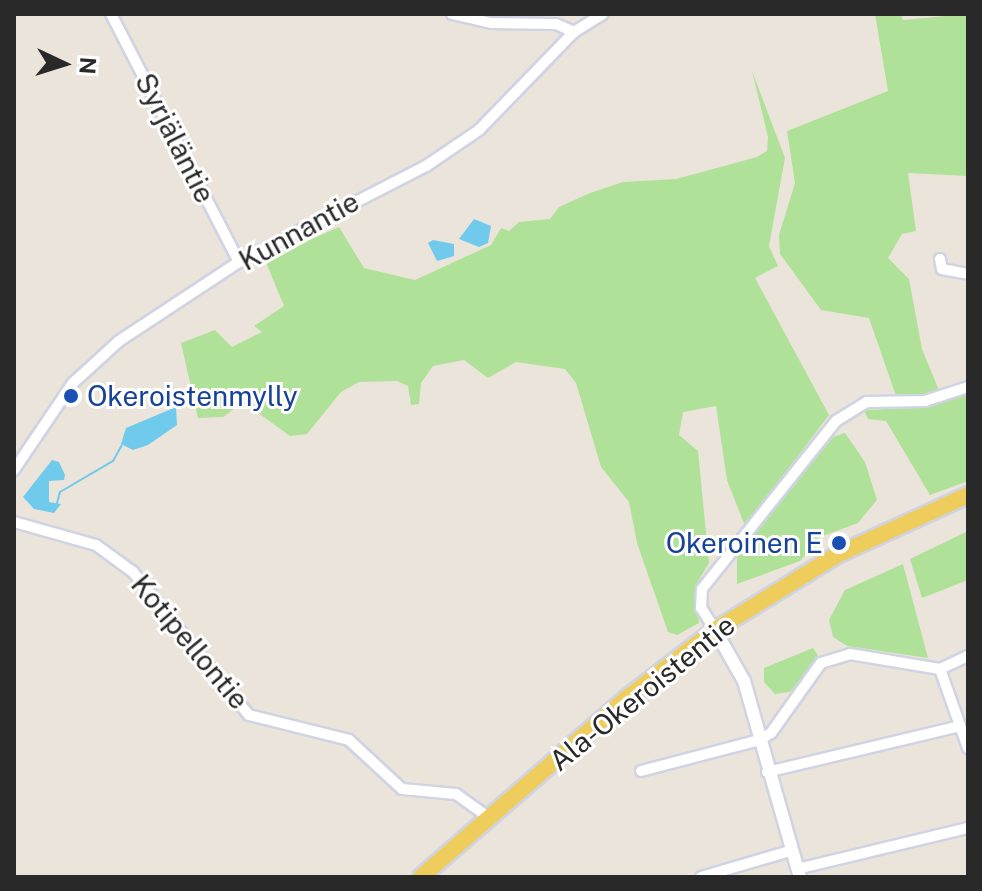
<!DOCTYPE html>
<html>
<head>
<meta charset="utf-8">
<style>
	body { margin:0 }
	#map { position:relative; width:982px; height:891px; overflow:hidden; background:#ebe4db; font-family:"Public Sans",sans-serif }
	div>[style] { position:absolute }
	.green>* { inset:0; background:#b0e198 }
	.water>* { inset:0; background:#6fcaec }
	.stream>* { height:2px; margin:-1px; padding:0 1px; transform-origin:1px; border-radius:1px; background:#6fcaec }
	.roads { filter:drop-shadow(2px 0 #d0d3e2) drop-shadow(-2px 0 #d0d3e2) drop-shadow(0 2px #d0d3e2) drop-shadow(0 -2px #d0d3e2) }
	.minor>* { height:10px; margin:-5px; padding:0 5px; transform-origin:5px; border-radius:5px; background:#fff }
	.tertiary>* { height:12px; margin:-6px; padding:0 6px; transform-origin:6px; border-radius:6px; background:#fff }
	.primary>* { height:16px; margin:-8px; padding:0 8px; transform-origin:8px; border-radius:8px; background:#eecd5d }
	.dots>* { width:22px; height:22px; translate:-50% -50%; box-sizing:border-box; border:4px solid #fff; border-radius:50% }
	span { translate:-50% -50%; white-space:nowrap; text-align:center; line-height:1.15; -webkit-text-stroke:6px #fff; paint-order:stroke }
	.street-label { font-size:28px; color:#292929 }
	.transit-label { font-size:28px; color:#164399 }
	.left { translate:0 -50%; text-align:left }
	.right { translate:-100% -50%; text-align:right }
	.frame { position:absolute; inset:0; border:16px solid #292929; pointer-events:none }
	.north { position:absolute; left:24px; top:24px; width:80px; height:80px; -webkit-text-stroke:6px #fff; paint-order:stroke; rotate:94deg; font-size:22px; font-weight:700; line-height:32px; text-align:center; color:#292929 }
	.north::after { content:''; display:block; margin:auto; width:28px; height:36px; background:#292929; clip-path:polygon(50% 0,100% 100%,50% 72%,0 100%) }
</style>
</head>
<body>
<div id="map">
	<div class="green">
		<div style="clip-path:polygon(875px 14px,901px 14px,903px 20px,968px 14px,968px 176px,908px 173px,916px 231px,902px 234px,888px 258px,909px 279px,922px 349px,940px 393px,924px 396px,896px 396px,869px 318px,821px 310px,780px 254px,779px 235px,795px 183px,787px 131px,888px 91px)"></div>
		<div style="clip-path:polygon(752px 71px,785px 158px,769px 246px,778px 266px,755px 278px,829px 415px,745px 526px,727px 480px,716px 406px,683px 412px,679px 435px,698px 451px,709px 563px,697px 583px,699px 623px,677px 635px,668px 632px,637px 543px,629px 502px,601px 467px,576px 383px,565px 369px,516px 362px,488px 378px,464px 360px,433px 366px,421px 383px,419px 404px,411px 405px,408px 386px,397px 381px,359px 382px,341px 392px,307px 434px,290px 436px,243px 402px,223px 417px,198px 418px,181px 343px,215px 330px,232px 347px,262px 332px,254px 326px,284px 306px,265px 260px,339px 227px,364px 268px,415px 280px,491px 245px,501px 228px,509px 231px,519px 222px,550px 219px,559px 207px,590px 193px,623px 182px,676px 179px,757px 157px,767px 151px,768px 137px)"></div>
		<div style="clip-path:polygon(968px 394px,968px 481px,930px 495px,886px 421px,868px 419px,864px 410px,911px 408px)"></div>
		<div style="clip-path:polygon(845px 433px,865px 462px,877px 500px,858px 523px,820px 537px,800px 561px,737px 584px,737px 554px,746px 539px,833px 437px)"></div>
		<div style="clip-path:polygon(968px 531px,968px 580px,922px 598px,910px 559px)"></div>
		<div style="clip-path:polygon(903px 564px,928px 658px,847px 646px,833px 637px,829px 620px,845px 590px)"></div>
		<div style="clip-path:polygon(813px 648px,819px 657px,790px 692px,775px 694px,764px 682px,764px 668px)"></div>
	</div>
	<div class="water">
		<div style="clip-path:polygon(474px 219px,491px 226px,488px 243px,479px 247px,459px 239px)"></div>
		<div style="clip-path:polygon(433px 240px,454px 244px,454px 256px,437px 261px,428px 243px)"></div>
		<div style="clip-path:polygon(176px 407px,177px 425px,148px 445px,133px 450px,121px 444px,126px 428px)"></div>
		<div style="clip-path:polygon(52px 460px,59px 462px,65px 475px,64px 480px,49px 481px,49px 502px,61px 504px,54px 513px,34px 509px,23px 497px)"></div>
	</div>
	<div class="stream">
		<div style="left:57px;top:503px;width:11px;rotate:-75deg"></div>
		<div style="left:60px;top:492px;width:61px;rotate:-30.3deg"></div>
		<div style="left:113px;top:461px;width:18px;rotate:-61deg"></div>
	</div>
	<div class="roads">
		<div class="minor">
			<div style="left:111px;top:14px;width:279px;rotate:62.7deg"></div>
			<div style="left:452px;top:14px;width:40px;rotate:13deg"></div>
			<div style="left:491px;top:23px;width:65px;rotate:0.9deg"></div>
			<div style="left:556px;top:24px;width:20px;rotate:24deg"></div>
			<div style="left:940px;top:259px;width:10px;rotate:79deg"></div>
			<div style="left:942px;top:269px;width:26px;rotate:11deg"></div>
			<div style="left:14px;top:470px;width:105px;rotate:-55.9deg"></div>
			<div style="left:73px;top:383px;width:62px;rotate:-42.4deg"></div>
			<div style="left:119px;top:341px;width:144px;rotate:-33.4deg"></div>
			<div style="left:239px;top:262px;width:210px;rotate:-27.2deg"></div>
			<div style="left:426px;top:166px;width:64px;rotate:-34.2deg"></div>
			<div style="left:479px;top:130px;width:136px;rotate:-45.9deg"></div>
			<div style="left:574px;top:32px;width:34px;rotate:-32deg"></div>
			<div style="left:14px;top:522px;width:85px;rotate:15.7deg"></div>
			<div style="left:96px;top:545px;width:46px;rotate:36.1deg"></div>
			<div style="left:133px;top:572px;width:184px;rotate:51deg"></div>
			<div style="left:249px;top:715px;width:103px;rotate:14deg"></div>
			<div style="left:349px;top:740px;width:72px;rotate:42.8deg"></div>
			<div style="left:402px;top:789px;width:54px;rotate:5.3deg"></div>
			<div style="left:456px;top:794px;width:43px;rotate:35.5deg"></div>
			<div style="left:715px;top:630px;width:26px;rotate:-122deg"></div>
			<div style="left:701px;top:608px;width:19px;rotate:-87deg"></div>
			<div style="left:702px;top:589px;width:215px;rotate:-51.4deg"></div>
			<div style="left:836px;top:421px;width:36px;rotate:-32deg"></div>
			<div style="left:867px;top:402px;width:58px;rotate:-1deg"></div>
			<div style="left:925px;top:401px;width:45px;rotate:-18deg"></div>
			<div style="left:940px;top:669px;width:84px;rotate:70.5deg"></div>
			<div style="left:641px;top:771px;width:122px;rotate:-14.7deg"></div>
			<div style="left:759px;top:740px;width:14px;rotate:-30deg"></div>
			<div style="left:771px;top:733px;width:86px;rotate:-54.5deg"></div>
			<div style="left:821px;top:663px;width:30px;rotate:-17deg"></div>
			<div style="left:850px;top:654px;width:91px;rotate:9.5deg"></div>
			<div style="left:940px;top:669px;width:31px;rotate:-25deg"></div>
			<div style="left:767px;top:772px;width:198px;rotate:-13.4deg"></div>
			<div style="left:797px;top:869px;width:176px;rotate:-13.5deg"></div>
			<div style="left:701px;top:877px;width:93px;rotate:-16.3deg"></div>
		</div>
		<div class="tertiary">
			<div style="left:715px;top:630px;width:59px;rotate:60.4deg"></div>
			<div style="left:744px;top:681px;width:204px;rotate:74.1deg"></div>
		</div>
		<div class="primary">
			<div style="left:421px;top:877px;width:273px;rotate:-41deg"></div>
			<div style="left:627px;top:698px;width:111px;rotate:-37.7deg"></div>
			<div style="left:715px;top:630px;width:143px;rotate:-31.6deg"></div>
			<div style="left:837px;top:555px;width:144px;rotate:-24.6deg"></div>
		</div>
	</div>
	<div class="dots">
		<div style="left:71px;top:396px;background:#1a4fb4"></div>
		<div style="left:839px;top:543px;background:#1a4fb4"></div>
	</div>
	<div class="street-label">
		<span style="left:175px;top:138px;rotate:63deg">Syrjäläntie</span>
		<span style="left:299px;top:231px;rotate:-29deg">Kunnantie</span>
		<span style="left:190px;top:642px;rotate:50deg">Kotipellontie</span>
		<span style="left:642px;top:693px;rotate:-39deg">Ala-Okeroistentie</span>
	</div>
	<div class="transit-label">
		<span class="left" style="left:87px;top:396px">Okeroistenmylly</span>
		<span class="right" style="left:823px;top:543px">Okeroinen E</span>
	</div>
	<div class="frame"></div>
	<div class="north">N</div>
</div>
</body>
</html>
